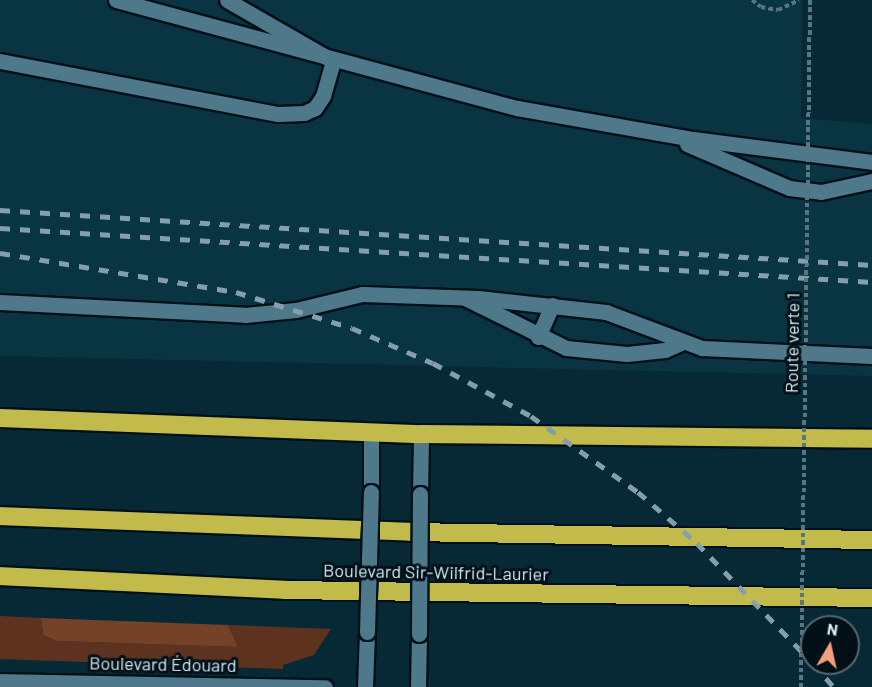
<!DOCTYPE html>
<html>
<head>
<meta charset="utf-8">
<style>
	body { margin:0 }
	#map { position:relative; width:872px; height:687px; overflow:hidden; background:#062935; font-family:Barlow,sans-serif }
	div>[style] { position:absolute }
	.built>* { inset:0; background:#093543 }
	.green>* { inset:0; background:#5d331f }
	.forest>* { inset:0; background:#754127 }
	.path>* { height:4px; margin-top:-2px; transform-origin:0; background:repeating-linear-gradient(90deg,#587681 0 4.5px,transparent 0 7.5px) }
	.roads { filter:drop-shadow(2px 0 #001018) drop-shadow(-2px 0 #001018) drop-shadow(0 2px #001018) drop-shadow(0 -2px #001018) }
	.service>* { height:15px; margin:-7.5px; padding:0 7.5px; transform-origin:7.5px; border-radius:7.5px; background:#4e798b }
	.tertiary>* { height:15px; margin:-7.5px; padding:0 7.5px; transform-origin:7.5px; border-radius:7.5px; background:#4e798b }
	.motorway>* { height:18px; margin:-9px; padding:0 9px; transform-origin:9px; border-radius:9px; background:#c2bb4c }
	.rail>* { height:4.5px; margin-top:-2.25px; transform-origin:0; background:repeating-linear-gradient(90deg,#849faa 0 10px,transparent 0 20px) }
	.path-bridge>* { height:4px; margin-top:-2px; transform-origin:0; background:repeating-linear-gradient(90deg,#587681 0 4.5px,transparent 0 7.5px) }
	.bridges { filter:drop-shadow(2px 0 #001018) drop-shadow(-2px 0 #001018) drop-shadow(0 2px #001018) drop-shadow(0 -2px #001018) }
	.tertiary-bridge>* { height:15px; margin:-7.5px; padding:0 7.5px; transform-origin:7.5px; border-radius:7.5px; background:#4e798b }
	span { translate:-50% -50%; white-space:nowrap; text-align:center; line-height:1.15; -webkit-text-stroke:6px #011017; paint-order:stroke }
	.street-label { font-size:18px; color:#d2e9f3 }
	.north { position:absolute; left:800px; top:615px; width:60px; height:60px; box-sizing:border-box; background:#011017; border:2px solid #55676f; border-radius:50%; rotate:9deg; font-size:16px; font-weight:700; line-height:24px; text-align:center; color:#d2e9f3 }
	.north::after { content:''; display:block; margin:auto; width:21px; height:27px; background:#f1a17c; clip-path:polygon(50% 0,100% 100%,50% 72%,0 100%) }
</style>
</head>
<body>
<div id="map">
	<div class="built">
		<div style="clip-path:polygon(0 0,802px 0,801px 118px,872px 124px,872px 376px,0 356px)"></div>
	</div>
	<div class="green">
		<div style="clip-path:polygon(0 616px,41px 618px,43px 635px,57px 641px,238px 647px,228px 625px,331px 629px,314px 655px,283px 665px,283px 669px,0 659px)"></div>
	</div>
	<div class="forest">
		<div style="clip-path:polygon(41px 618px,228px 625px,238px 647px,57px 641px,43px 635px)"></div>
	</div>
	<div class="path">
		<div style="left:752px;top:0;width:11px;rotate:38deg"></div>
		<div style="left:761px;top:7px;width:17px;rotate:10deg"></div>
		<div style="left:778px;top:10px;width:23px;rotate:-25deg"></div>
	</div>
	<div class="roads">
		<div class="service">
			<div style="left:116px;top:0;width:415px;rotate:15.1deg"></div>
			<div style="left:517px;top:108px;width:179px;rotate:10deg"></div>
			<div style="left:693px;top:139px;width:180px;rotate:7.3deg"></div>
			<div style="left:0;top:61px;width:283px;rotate:10.8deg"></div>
			<div style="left:278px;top:114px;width:26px;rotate:-2deg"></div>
			<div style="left:304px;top:113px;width:12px;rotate:-24deg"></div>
			<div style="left:315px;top:108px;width:14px;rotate:-56deg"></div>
			<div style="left:323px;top:96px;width:36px;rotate:-74deg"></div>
			<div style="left:333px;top:61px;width:122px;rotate:-150.1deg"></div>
			<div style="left:687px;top:144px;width:111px;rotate:23.3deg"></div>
			<div style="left:789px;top:188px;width:32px;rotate:7deg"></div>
			<div style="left:821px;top:192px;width:52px;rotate:-12.2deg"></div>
			<div style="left:467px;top:299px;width:110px;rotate:26.3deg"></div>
			<div style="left:566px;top:348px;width:61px;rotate:5.6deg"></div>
			<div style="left:627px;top:354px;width:38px;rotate:-6deg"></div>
			<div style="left:665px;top:350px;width:17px;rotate:-24deg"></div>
			<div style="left:0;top:302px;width:245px;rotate:3deg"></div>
			<div style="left:245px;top:315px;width:51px;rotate:-5.6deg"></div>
			<div style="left:296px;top:310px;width:68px;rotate:-13.6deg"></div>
			<div style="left:362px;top:294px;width:116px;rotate:2deg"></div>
			<div style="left:478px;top:298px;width:129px;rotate:6.2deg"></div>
			<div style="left:606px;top:312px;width:103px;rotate:20.6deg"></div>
			<div style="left:702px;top:348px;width:170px;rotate:2.7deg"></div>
			<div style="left:538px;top:337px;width:35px;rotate:-66deg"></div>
		</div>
		<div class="tertiary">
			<div style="left:371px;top:492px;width:61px;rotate:-90deg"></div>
			<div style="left:420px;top:494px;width:60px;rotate:-89deg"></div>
			<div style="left:0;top:681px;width:325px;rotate:1.1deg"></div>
			<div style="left:365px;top:687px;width:55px;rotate:-87.9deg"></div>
			<div style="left:418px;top:687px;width:53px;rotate:-88.9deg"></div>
		</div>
		<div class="motorway">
			<div style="left:0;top:418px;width:421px;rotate:2.2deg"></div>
			<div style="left:421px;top:434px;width:451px;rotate:0.6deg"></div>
			<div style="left:0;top:516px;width:411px;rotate:2.2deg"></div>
			<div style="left:411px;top:532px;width:461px;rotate:1deg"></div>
			<div style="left:0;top:576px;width:285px;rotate:2.8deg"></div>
			<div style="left:285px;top:590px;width:587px;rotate:0.78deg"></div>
		</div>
	</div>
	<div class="rail">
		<div style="left:0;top:210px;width:874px;rotate:3.61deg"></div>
		<div style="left:0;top:228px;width:874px;rotate:3.54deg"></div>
		<div style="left:0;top:253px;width:239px;rotate:9.4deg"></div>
		<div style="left:236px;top:292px;width:121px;rotate:17.2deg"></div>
		<div style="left:352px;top:328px;width:88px;rotate:23.4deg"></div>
		<div style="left:433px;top:363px;width:111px;rotate:28.4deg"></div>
		<div style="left:531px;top:416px;width:131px;rotate:35.4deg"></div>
		<div style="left:638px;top:492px;width:78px;rotate:40.8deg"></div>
		<div style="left:697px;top:543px;width:165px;rotate:46deg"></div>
		<div style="left:813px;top:663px;width:32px;rotate:49deg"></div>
	</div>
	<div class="path-bridge">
		<div style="left:801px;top:687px;width:687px;rotate:-89.25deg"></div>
	</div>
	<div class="bridges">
		<div class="tertiary-bridge">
			<div style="left:367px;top:632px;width:140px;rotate:-88.4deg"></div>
			<div style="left:419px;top:634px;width:140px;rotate:-89.6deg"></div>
		</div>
	</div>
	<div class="street-label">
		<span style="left:792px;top:343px;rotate:-89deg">Route verte 1</span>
		<span style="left:436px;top:572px;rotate:1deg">Boulevard Sir-Wilfrid-Laurier</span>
		<span style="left:163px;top:664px;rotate:1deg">Boulevard Édouard</span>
	</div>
	<div class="north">N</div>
</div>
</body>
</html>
